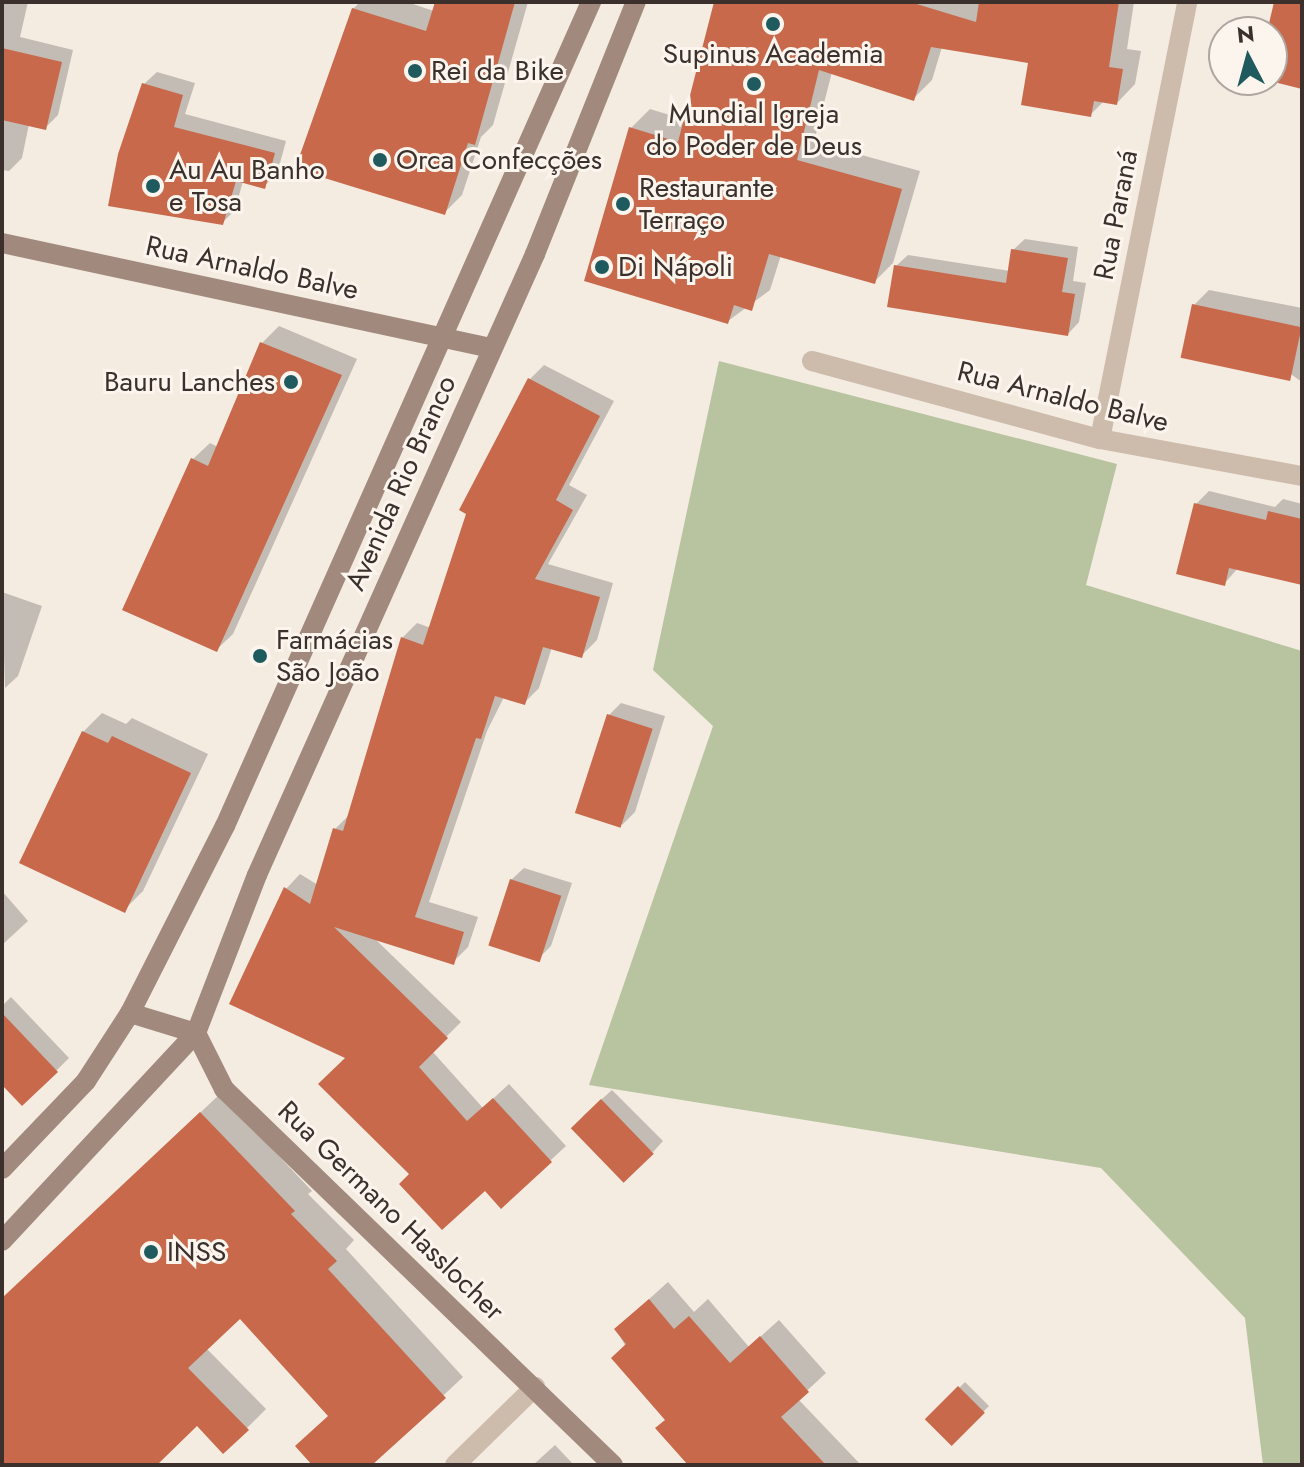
<!DOCTYPE html>
<html>
<head>
<meta charset="utf-8">
<style>
	body { margin:0 }
	#map { position:relative; width:1304px; height:1467px; overflow:hidden; background:#f4ebe1; font-family:Jost,sans-serif }
	div>[style] { position:absolute }
	.green>* { inset:0; background:#b8c4a0 }
	.shadow>* { inset:0; background:#0003; transform-origin:0 0 }
	.building>* { inset:0; background:#c8694b; transform-origin:0 0 }
	.street>* { height:20px; margin:-10px; padding:0 10px; transform-origin:10px; border-radius:10px; background:#cdbbac }
	.secondary>* { height:20px; margin:-10px; padding:0 10px; transform-origin:10px; border-radius:10px; background:#a18a7d }
	.dots>* { width:22px; height:22px; translate:-50% -50%; box-sizing:border-box; border:4px solid #fbf5ee; border-radius:50% }
	span { translate:-50% -50%; white-space:nowrap; text-align:center; line-height:1.15; -webkit-text-stroke:6px #fbf5ee; paint-order:stroke }
	.poi-label { font-size:28px; color:#3b302b }
	.left { translate:0 -50%; text-align:left }
	.right { translate:-100% -50%; text-align:right }
	.street-label { font-size:28px; color:#3b302b }
	.frame { position:absolute; inset:0; border:4px solid #3b302b; pointer-events:none }
	.north { position:absolute; left:1208px; top:16px; width:80px; height:80px; box-sizing:border-box; background:#fbf5ee; border:2px solid #aea6a0; border-radius:50%; rotate:354deg; font-size:22px; font-weight:700; line-height:32px; text-align:center; color:#3b302b }
	.north::after { content:''; display:block; margin:auto; width:28px; height:36px; background:#1f5a5e; clip-path:polygon(50% 0,100% 100%,50% 72%,0 100%) }
</style>
</head>
<body>
<div id="map">
	<div class="green">
		<div style="clip-path:polygon(719px 361px,1117px 464px,1086px 585px,1302px 651px,1302px 1465px,1263px 1465px,1245px 1318px,1101px 1168px,589px 1085px,713px 726px,653px 670px)"></div>
	</div>
	<div class="shadow">
		<div style="clip-path:polygon(2px 2px,28px 2px,20px 37px,73px 50px,58px 115px,45px 128px,29px 124px,22px 158px,9px 171px,2px 170px)"></div>
		<div style="clip-path:polygon(360px 2px,407px 2px,434px 11px,437px 2px,528px 2px,493px 125px,481px 137px,462px 195px,444px 213px,353px 9px)"></div>
		<div style="clip-path:polygon(716px 2px,1134px 2px,1127px 49px,1141px 51px,1135px 84px,1117px 103px,1104px 101px,1090px 115px,1030px 62px,942px 47px,932px 80px,914px 98px,832px 72px,814px 142px,920px 171px,893px 263px,874px 282px,781px 255px,770px 290px,728px 321px,631px 128px,650px 109px,686px 120px)"></div>
		<div style="clip-path:polygon(157px 72px,195px 83px,185px 114px,286px 141px,277px 174px,264px 186px,243px 181px,235px 210px,222px 223px,144px 84px)"></div>
		<div style="clip-path:polygon(1025px 239px,1078px 247px,1073px 281px,1086px 283px,1079px 322px,1068px 334px,896px 266px,908px 255px,1010px 271px,1013px 250px)"></div>
		<div style="clip-path:polygon(1209px 290px,1302px 308px,1302px 382px,1194px 305px)"></div>
		<div style="clip-path:polygon(279px 326px,357px 359px,233px 634px,216px 650px,193px 459px,210px 443px,218px 447px,262px 343px)"></div>
		<div style="clip-path:polygon(544px 365px,614px 401px,569px 485px,587px 495px,548px 564px,613px 583px,597px 640px,582px 655px,552px 647px,539px 688px,524px 703px,504px 697px,487px 731px,429px 902px,478px 917px,468px 947px,453px 962px,374px 938px,461px 1022px,432px 1051px,483px 1108px,509px 1084px,566px 1146px,501px 1206px,485px 1189px,411px 1174px,348px 1057px,286px 889px,300px 874px,318px 885px,335px 829px,350px 814px,402px 638px,417px 623px,431px 628px,529px 380px)"></div>
		<div style="clip-path:polygon(1209px 491px,1275px 507px,1283px 499px,1302px 504px,1302px 583px,1238px 568px,1224px 584px,1196px 504px)"></div>
		<div style="clip-path:polygon(2px 592px,42px 606px,18px 676px,5px 688px)"></div>
		<div style="clip-path:polygon(621px 703px,665px 716px,635px 812px,622px 825px,609px 715px)"></div>
		<div style="clip-path:polygon(102px 713px,126px 724px,132px 718px,208px 754px,143px 891px,124px 910px,83px 732px)"></div>
		<div style="clip-path:polygon(524px 868px,572px 883px,551px 946px,539px 958px,511px 880px)"></div>
		<div style="clip-path:polygon(2px 891px,28px 921px,2px 945px)"></div>
		<div style="clip-path:polygon(11px 997px,69px 1058px,56px 1071px,2px 1082px,2px 1006px)"></div>
		<div style="clip-path:polygon(612px 1090px,663px 1141px,653px 1152px,583px 1116px)"></div>
		<div style="clip-path:polygon(220px 1094px,312px 1191px,308px 1194px,354px 1240px,346px 1249px,463px 1377px,369px 1465px,315px 1465px,330px 1415px,240px 1316px,206px 1348px,266px 1409px,224px 1451px,197px 1423px,154px 1465px,2px 1465px,2px 1300px)"></div>
		<div style="clip-path:polygon(668px 1282px,694px 1312px,708px 1299px,749px 1347px,779px 1320px,826px 1373px,798px 1399px,861px 1465px,691px 1465px,616px 1329px)"></div>
		<div style="left:965px;top:1382px;width:34px;height:53px;rotate:45deg"></div>
		<div style="clip-path:polygon(555px 1445px,574px 1465px,533px 1465px)"></div>
	</div>
	<div class="building">
		<div style="clip-path:polygon(435px 2px,515px 2px,475px 145px,468px 143px,445px 215px,295px 169px,352px 8px,426px 31px)"></div>
		<div style="clip-path:polygon(714px 2px,910px 2px,976px 22px,979px 2px,1119px 2px,1109px 67px,1123px 69px,1117px 105px,1094px 101px,1091px 117px,1021px 105px,1028px 63px,931px 47px,914px 101px,819px 70px,797px 160px,902px 189px,875px 284px,769px 254px,752px 311px,734px 305px,728px 324px,584px 281px,629px 127px,678px 142px)"></div>
		<div style="clip-path:polygon(1274px 2px,1302px 2px,1302px 89px,1266px 80px,1272px 80px,1272px 32px,1267px 32px)"></div>
		<div style="clip-path:polygon(2px 48px,62px 62px,46px 130px,2px 120px)"></div>
		<div style="clip-path:polygon(142px 83px,183px 95px,174px 127px,275px 153px,265px 189px,236px 181px,223px 225px,108px 206px,118px 154px)"></div>
		<div style="clip-path:polygon(1011px 249px,1068px 258px,1062px 292px,1075px 294px,1068px 336px,887px 307px,894px 265px,1006px 283px)"></div>
		<div style="left:1192px;top:304px;width:112px;height:55px;rotate:12deg"></div>
		<div style="clip-path:polygon(260px 342px,342px 375px,217px 652px,122px 610px,191px 458px,208px 466px)"></div>
		<div style="clip-path:polygon(528px 378px,600px 416px,556px 500px,573px 510px,535px 579px,600px 597px,582px 658px,543px 647px,525px 705px,495px 696px,481px 739px,476px 738px,415px 917px,464px 932px,454px 965px,334px 927px,448px 1038px,419px 1067px,467px 1121px,493px 1098px,552px 1162px,501px 1209px,485px 1191px,442px 1230px,399px 1184px,409px 1174px,318px 1084px,345px 1058px,229px 1004px,284px 887px,310px 904px,333px 828px,343px 831px,401px 637px,423px 645px,466px 514px,459px 510px)"></div>
		<div style="clip-path:polygon(1194px 503px,1266px 520px,1268px 511px,1302px 519px,1302px 585px,1229px 568px,1225px 586px,1176px 574px)"></div>
		<div style="left:607px;top:714px;width:48px;height:104px;rotate:18deg"></div>
		<div style="clip-path:polygon(82px 731px,108px 743px,112px 736px,191px 773px,125px 913px,19px 863px)"></div>
		<div style="left:510px;top:879px;width:54px;height:70px;rotate:18deg"></div>
		<div style="clip-path:polygon(2px 1013px,58px 1072px,22px 1106px,2px 1085px)"></div>
		<div style="left:601px;top:1099px;width:76px;height:42px;rotate:46deg"></div>
		<div style="clip-path:polygon(200px 1112px,295px 1211px,291px 1214px,337px 1261px,328px 1269px,446px 1398px,372px 1465px,312px 1465px,295px 1446px,328px 1416px,240px 1319px,188px 1368px,249px 1430px,223px 1454px,197px 1426px,157px 1465px,2px 1465px,2px 1298px)"></div>
		<div style="clip-path:polygon(649px 1299px,674px 1329px,689px 1316px,730px 1363px,760px 1336px,809px 1392px,781px 1417px,826px 1465px,688px 1465px,655px 1428px,665px 1420px,611px 1358px,626px 1344px,614px 1329px)"></div>
		<div style="left:958px;top:1386px;width:38px;height:47px;rotate:45deg"></div>
	</div>
	<div class="street">
		<div style="left:812px;top:361px;width:298px;rotate:15.2deg"></div>
		<div style="left:1100px;top:439px;width:205px;rotate:10.4deg"></div>
		<div style="left:1100px;top:439px;width:446px;rotate:-78.7deg"></div>
		<div style="left:455px;top:1465px;width:112px;rotate:-44.3deg"></div>
	</div>
	<div class="secondary">
		<div style="left:2px;top:243px;width:500px;rotate:12.12deg"></div>
		<div style="left:130px;top:1013px;width:69px;rotate:16.9deg"></div>
		<div style="left:196px;top:1033px;width:63px;rotate:63.4deg"></div>
		<div style="left:224px;top:1089px;width:541px;rotate:44.03deg"></div>
		<div style="left:2px;top:1169px;width:122px;rotate:-46.3deg"></div>
		<div style="left:86px;top:1081px;width:81px;rotate:-57.1deg"></div>
		<div style="left:130px;top:1013px;width:210px;rotate:-63.1deg"></div>
		<div style="left:225px;top:826px;width:902px;rotate:-66.05deg"></div>
		<div style="left:2px;top:1241px;width:284px;rotate:-47deg"></div>
		<div style="left:196px;top:1033px;width:169px;rotate:-68.9deg"></div>
		<div style="left:257px;top:875px;width:680px;rotate:-65.88deg"></div>
		<div style="left:535px;top:254px;width:271px;rotate:-68.2deg"></div>
	</div>
	<div class="dots">
		<div style="left:773px;top:24px;background:#1f5a5e"></div>
		<div style="left:415px;top:71px;background:#1f5a5e"></div>
		<div style="left:754px;top:84px;background:#1f5a5e"></div>
		<div style="left:380px;top:160px;background:#1f5a5e"></div>
		<div style="left:153px;top:186px;background:#1f5a5e"></div>
		<div style="left:623px;top:204px;background:#1f5a5e"></div>
		<div style="left:602px;top:267px;background:#1f5a5e"></div>
		<div style="left:291px;top:382px;background:#1f5a5e"></div>
		<div style="left:260px;top:656px;background:#1f5a5e"></div>
		<div style="left:151px;top:1252px;background:#1f5a5e"></div>
	</div>
	<div class="poi-label">
		<span style="left:773px;top:54px">Supinus Academia</span>
		<span class="left" style="left:431px;top:71px">Rei da Bike</span>
		<span style="left:754px;top:130px">Mundial Igreja<br>do Poder de Deus</span>
		<span class="left" style="left:396px;top:160px">Orca Confecções</span>
		<span class="left" style="left:169px;top:186px">Au Au Banho<br>e Tosa</span>
		<span class="left" style="left:639px;top:204px">Restaurante<br>Terraço</span>
		<span class="left" style="left:618px;top:267px">Di Nápoli</span>
		<span class="right" style="left:275px;top:382px">Bauru Lanches</span>
		<span class="left" style="left:276px;top:656px">Farmácias<br>São João</span>
		<span class="left" style="left:167px;top:1252px">INSS</span>
	</div>
	<div class="street-label">
		<span style="left:1116px;top:215px;rotate:-79deg">Rua Paraná</span>
		<span style="left:252px;top:268px;rotate:12deg">Rua Arnaldo Balve</span>
		<span style="left:1063px;top:397px;rotate:14deg">Rua Arnaldo Balve</span>
		<span style="left:401px;top:483px;rotate:-66deg">Avenida Rio Branco</span>
		<span style="left:391px;top:1211px;rotate:44deg">Rua Germano Hasslocher</span>
	</div>
	<div class="frame"></div>
	<div class="north">N</div>
</div>
</body>
</html>
